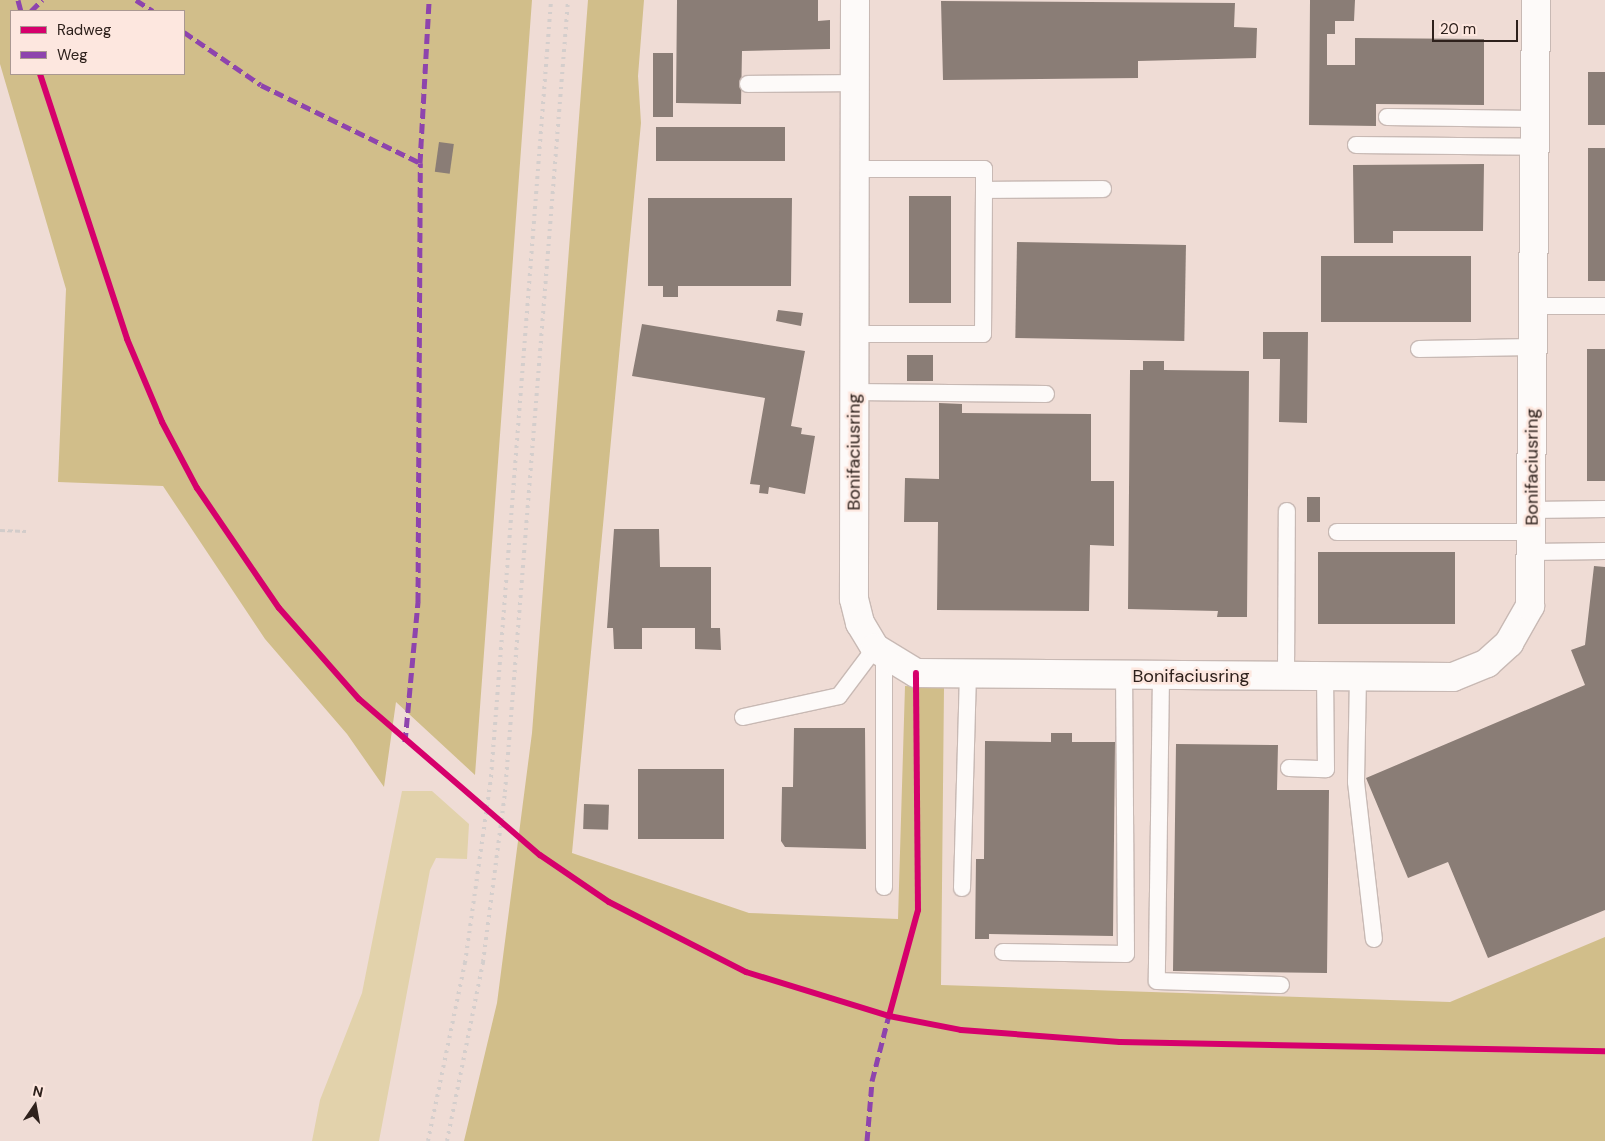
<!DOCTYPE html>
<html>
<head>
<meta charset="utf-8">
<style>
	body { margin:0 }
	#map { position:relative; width:1605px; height:1141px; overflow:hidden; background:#efdcd5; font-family:"DM Sans",sans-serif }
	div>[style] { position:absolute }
	.green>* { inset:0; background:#e2d2ab }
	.forest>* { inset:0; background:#d1be8a }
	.building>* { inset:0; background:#8a7d76; transform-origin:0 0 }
	.path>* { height:3px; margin-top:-1.5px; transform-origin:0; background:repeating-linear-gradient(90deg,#d2ccca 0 5px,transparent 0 7.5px) }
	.roads { filter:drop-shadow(1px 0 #c8b9b4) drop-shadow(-1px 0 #c8b9b4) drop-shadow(0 1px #c8b9b4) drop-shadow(0 -1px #c8b9b4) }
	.lane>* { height:16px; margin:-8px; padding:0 8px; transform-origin:8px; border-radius:8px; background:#fdfaf9 }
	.street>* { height:28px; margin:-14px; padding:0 14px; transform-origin:14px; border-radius:14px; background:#fdfaf9 }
	.rail>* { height:4px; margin-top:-2px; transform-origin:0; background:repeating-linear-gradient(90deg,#d4cecc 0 2.5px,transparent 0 7.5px) }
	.quiet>* { height:5px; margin-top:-2.5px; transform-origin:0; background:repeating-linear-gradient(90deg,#8e44ad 0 10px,transparent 0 15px) }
	.cycleway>* { height:6px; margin:-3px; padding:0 3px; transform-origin:3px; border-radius:3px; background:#d6006c }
	span { translate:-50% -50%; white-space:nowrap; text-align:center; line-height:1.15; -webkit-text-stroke:5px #fde7df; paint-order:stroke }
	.street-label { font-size:18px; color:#2e211c }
	.legend { position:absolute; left:10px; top:10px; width:175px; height:65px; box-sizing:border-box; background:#fde7df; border:1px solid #aa9891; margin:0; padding:6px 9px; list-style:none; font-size:15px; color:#2e211c }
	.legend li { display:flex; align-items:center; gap:10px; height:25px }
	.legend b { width:25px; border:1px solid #aa9891 }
	.north { position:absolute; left:10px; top:1081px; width:50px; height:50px; -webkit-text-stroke:4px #fde7df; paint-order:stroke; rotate:12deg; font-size:14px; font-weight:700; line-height:20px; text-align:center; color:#2e211c }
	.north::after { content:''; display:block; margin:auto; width:18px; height:22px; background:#2e211c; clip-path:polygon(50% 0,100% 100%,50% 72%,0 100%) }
	.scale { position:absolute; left:1432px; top:20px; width:86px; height:22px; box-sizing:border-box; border:2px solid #2e211c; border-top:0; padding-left:6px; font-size:15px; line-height:18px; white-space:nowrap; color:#2e211c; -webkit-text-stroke:4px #fde7df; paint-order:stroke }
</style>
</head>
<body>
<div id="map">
	<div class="green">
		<div style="clip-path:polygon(402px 791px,432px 791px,469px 824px,467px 859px,436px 858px,430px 870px,379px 1141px,312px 1141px,320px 1100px,362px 993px)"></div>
	</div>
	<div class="forest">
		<div style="clip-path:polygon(evenodd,0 0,532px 0,475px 775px,396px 702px,384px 787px,347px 734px,265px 639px,163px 486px,58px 482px,66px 289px,0 64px,0 0,11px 11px,184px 11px,184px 74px,11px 74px,11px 11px)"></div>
		<div style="clip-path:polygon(588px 0,644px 0,638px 76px,641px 123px,572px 853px,749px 913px,898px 919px,905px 686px,944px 688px,941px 985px,1450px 1002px,1605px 937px,1605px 1141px,464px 1141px,497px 1003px,532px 733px)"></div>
	</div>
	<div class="building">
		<div style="clip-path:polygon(677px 0,818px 0,818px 21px,830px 20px,830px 49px,742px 51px,741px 104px,676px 103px)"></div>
		<div style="clip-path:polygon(1310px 0,1355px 0,1354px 21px,1335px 21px,1335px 34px,1327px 34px,1327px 65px,1355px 65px,1355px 38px,1484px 39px,1484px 105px,1376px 104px,1376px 126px,1309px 125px)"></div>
		<div style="clip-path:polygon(941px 1px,1235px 3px,1234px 27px,1257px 28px,1256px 58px,1138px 61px,1138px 78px,943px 80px)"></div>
		<div style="left:653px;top:53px;width:20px;height:64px"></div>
		<div style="left:1588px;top:72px;width:17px;height:53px"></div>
		<div style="left:656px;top:127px;width:129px;height:34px"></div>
		<div style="left:439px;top:142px;width:15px;height:30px;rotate:8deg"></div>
		<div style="left:1588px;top:148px;width:17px;height:133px"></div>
		<div style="clip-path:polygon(1484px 164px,1483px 231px,1393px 231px,1393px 243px,1354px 243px,1353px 165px)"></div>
		<div style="left:909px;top:196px;width:42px;height:107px"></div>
		<div style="clip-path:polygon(648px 198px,792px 198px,791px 286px,678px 286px,678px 297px,663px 297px,663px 286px,648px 286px)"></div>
		<div style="left:1017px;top:242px;width:169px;height:96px;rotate:1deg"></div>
		<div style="left:1321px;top:256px;width:150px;height:66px"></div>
		<div style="clip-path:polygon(778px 310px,803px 313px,801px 326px,776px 321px)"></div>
		<div style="clip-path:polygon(642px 324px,805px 351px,791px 426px,802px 428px,801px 434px,815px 436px,805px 494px,769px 487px,768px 494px,759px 493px,760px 485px,750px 484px,765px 398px,632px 376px)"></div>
		<div style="clip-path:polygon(1263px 332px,1308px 332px,1307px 423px,1279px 422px,1280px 359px,1263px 359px)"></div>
		<div style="left:1587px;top:349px;width:18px;height:132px"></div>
		<div style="left:907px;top:355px;width:26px;height:26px"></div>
		<div style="clip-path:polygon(1143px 361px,1164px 361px,1164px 370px,1249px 371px,1247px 617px,1217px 617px,1218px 611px,1128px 609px,1130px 370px,1143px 370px)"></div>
		<div style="clip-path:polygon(939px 403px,962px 404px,962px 413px,1091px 414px,1091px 481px,1114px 481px,1114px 546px,1090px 545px,1089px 611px,937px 610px,938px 522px,904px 522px,905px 478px,939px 479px)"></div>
		<div style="left:1307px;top:497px;width:13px;height:25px"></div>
		<div style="clip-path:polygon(614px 529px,659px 529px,660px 567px,711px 567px,711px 628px,720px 628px,721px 650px,695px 649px,695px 628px,642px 628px,642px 649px,614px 649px,613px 628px,607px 628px)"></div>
		<div style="left:1318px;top:552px;width:137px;height:72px"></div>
		<div style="clip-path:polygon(1594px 566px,1605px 567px,1605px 910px,1488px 958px,1448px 862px,1408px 878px,1366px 778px,1585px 685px,1571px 650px,1585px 645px)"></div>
		<div style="clip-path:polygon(794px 728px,865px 728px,866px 849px,785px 847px,781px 841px,782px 787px,793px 787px)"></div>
		<div style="clip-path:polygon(1051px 733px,1072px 733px,1072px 742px,1115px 742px,1113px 936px,989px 934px,989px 939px,975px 939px,976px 859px,984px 859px,985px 741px,1051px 742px)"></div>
		<div style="clip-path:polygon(1176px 744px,1278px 745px,1277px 790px,1329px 790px,1327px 973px,1173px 971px)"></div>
		<div style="left:638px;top:769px;width:86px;height:70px"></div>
		<div style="left:584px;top:804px;width:25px;height:25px;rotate:2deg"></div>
	</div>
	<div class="path">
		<div style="left:0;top:530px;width:26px;rotate:2deg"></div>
	</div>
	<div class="roads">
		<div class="lane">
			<div style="left:748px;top:84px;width:107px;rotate:-0.5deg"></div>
			<div style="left:1387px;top:117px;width:148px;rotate:0.8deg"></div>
			<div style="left:1356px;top:145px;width:179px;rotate:0.6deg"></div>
			<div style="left:984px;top:190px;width:119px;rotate:-0.5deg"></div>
			<div style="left:1533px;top:306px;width:72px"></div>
			<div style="left:854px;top:334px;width:129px"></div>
			<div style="left:983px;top:334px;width:144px;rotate:-89.6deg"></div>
			<div style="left:984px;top:190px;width:21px;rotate:-90deg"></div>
			<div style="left:984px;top:169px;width:129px;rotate:180deg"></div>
			<div style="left:1419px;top:349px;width:114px;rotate:-1deg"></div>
			<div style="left:854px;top:392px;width:192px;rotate:0.6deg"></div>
			<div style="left:1532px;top:510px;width:73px;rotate:-0.8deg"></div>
			<div style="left:1337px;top:532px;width:195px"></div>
			<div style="left:1532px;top:552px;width:73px;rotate:-0.8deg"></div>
			<div style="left:884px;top:654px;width:233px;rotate:90deg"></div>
			<div style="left:1161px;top:676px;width:305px;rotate:90.8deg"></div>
			<div style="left:1157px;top:981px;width:124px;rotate:1.8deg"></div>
			<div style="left:1286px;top:676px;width:165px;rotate:-89.7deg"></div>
			<div style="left:1358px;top:677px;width:105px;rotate:91.1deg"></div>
			<div style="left:1356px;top:782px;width:158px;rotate:83.5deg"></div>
			<div style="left:743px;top:717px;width:98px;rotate:-12.3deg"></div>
			<div style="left:839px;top:696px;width:60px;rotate:-53.1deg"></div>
			<div style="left:1289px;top:768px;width:37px;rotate:2deg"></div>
			<div style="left:1326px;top:769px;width:92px;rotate:-90.6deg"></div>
			<div style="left:962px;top:888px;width:214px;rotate:-88.4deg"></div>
			<div style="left:1003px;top:952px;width:123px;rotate:0.9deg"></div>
			<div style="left:1126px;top:954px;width:277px;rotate:-90.4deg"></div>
		</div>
		<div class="street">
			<div style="left:855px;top:0;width:599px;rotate:90.1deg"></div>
			<div style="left:854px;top:599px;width:25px;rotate:76deg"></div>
			<div style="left:860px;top:623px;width:29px;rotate:59deg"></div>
			<div style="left:875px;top:648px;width:48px;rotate:31.4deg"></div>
			<div style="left:916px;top:673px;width:537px;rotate:0.43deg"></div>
			<div style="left:1453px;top:677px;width:37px;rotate:-22deg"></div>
			<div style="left:1487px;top:663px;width:30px;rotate:-42deg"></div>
			<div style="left:1509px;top:643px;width:43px;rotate:-60.4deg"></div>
			<div style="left:1530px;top:606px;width:606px;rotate:-89.43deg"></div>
		</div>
	</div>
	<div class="rail">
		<div style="left:428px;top:1141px;width:182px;rotate:-78.3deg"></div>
		<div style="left:465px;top:963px;width:188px;rotate:-82deg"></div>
		<div style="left:491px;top:777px;width:779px;rotate:-85.58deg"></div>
		<div style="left:447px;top:1141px;width:183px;rotate:-78.6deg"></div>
		<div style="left:483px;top:962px;width:171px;rotate:-82.6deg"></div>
		<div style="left:505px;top:792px;width:795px;rotate:-85.45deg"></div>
	</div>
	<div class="quiet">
		<div style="left:18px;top:0;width:11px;rotate:75deg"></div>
		<div style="left:136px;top:0;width:20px;rotate:33deg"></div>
		<div style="left:31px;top:11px;width:16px;rotate:-45deg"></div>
		<div style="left:184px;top:32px;width:93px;rotate:34.5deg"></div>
		<div style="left:261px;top:85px;width:177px;rotate:26.1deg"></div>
		<div style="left:405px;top:742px;width:141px;rotate:-84.7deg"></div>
		<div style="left:418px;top:602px;width:439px;rotate:-89.7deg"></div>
		<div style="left:420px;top:163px;width:163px;rotate:-86.8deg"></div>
		<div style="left:867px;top:1141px;width:60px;rotate:-85.2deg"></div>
		<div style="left:872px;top:1081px;width:72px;rotate:-75.6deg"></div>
	</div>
	<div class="cycleway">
		<div style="left:40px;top:74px;width:279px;rotate:71.8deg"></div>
		<div style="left:127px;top:339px;width:90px;rotate:67.1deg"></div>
		<div style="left:162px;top:422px;width:75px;rotate:62.1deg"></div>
		<div style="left:197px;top:488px;width:145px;rotate:55.7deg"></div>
		<div style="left:279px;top:608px;width:121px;rotate:48.7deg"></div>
		<div style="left:359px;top:699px;width:239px;rotate:40.8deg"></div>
		<div style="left:540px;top:855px;width:83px;rotate:34.3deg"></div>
		<div style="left:609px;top:902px;width:154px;rotate:27.1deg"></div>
		<div style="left:746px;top:972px;width:150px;rotate:17.1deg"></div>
		<div style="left:889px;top:1016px;width:73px;rotate:11deg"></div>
		<div style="left:961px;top:1030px;width:159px;rotate:4.3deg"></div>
		<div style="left:1120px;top:1042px;width:485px;rotate:1.1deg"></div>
		<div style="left:889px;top:1016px;width:110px;rotate:-74.7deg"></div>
		<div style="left:918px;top:910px;width:237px;rotate:-90.5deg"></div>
	</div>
	<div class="street-label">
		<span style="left:854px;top:452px;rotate:-90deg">Bonifaciusring</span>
		<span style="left:1532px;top:467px;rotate:-90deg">Bonifaciusring</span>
		<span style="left:1191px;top:676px">Bonifaciusring</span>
	</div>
	<ul class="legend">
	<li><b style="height:6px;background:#d6006c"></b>Radweg</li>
	<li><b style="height:6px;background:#8e44ad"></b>Weg</li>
	</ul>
	<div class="north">N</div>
	<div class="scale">20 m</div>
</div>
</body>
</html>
